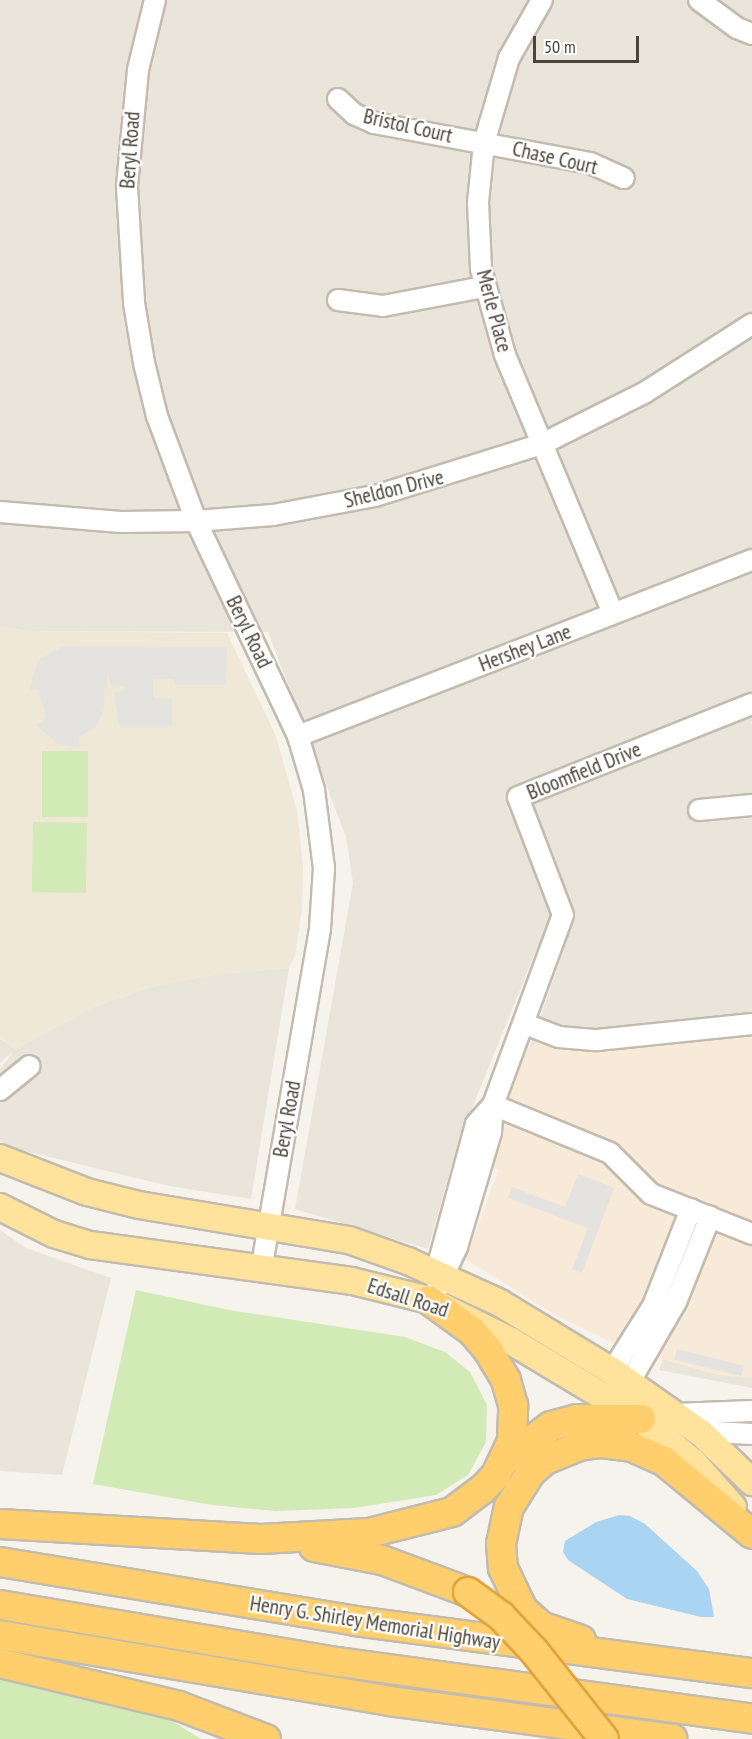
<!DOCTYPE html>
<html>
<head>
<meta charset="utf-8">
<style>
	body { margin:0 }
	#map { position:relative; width:752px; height:1739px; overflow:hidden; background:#f6f3ec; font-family:"PT Sans Narrow",sans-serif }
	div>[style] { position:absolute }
	.residential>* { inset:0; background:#eae5da }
	.commercial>* { inset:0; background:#f7ead8 }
	.education>* { inset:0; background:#efe8d6 }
	.green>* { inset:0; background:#d2eab5; transform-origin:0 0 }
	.parking>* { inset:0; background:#e5e3e0; transform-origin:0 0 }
	.water>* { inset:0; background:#a9d4f2 }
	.roads { filter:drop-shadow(2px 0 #c2bbae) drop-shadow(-2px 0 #c2bbae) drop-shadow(0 2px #c2bbae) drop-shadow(0 -2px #c2bbae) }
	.minor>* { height:20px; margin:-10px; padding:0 10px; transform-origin:10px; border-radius:10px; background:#fff }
	.major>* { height:26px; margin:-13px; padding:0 13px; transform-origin:13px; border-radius:13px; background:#ffe39c }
	.highway>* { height:28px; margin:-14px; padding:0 14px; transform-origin:14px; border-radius:14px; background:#ffcf6e }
	.bridges { filter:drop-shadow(2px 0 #e0a43c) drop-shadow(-2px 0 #e0a43c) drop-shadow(0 2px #e0a43c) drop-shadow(0 -2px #e0a43c) }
	.highway-bridge>* { height:28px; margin:-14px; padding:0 14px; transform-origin:14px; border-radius:14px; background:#ffcf6e }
	span { translate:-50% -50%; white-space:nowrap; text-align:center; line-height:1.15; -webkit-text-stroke:4.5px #fff; paint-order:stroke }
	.street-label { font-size:21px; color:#4b4439 }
	.scale { position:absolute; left:533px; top:36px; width:106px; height:27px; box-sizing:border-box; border:3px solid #4b4439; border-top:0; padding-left:8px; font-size:18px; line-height:21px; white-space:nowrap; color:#4b4439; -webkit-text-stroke:4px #fff; paint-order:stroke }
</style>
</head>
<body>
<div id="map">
	<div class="residential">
		<div style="clip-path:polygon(0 0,752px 0,752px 1388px,659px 1370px,719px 1214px,512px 1099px,576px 914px,550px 916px,458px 1143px,428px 1249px,295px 1209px,353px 883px,346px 837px,268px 632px,27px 631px,0 626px)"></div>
		<div style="clip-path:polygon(289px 968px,251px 1199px,169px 1186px,13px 1148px,0 1140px,0 1069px,13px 1052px,0 1063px,0 1038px,15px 1049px,95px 1006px,151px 987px,217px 974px)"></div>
		<div style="clip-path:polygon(0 1230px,26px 1248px,111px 1278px,62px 1475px,0 1471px)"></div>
	</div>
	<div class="commercial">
		<div style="clip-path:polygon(752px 1031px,752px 1378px,718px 1375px,626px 1349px,557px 1316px,465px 1259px,499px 1170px,487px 1165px,510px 1105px,504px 1102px,524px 1053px,540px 1039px)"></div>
	</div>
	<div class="education">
		<div style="clip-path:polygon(0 626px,27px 631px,227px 633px,276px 736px,297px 811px,303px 866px,302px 910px,295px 956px,289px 968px,217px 974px,151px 987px,95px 1006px,15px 1049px,0 1037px)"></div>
	</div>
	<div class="green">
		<div style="left:42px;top:751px;width:46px;height:66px"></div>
		<div style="left:33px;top:822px;width:54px;height:70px;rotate:1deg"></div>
		<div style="clip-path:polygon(136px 1290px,229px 1310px,405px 1337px,445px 1352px,470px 1372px,487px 1405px,486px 1442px,468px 1475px,436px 1495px,354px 1508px,276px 1511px,212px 1505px,93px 1484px)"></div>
		<div style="clip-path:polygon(0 1669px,161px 1714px,201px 1739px,0 1739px)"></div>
	</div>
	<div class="parking">
		<div style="clip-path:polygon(63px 646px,227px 647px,226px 685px,175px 685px,174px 679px,153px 679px,153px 698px,172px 699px,172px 726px,119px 726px,114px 693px,123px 691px,125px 686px,111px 686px,108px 673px,102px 715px,96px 727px,79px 737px,80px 748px,58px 744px,36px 725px,46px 718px,39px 690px,29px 690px,38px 660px)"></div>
		<div style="clip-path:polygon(578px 1174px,614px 1188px,582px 1273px,572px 1269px,588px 1228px,508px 1198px,512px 1187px,565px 1207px)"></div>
		<div style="left:677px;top:1349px;width:69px;height:11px;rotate:14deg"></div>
	</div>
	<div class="water">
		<div style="clip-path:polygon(619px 1515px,630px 1516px,645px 1524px,697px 1571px,709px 1589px,714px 1617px,701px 1617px,627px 1599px,568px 1560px,563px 1552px,565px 1541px,596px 1522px)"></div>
	</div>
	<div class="roads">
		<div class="minor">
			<div style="left:155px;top:0;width:72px;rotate:103.7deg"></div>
			<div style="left:138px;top:70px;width:118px;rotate:95.4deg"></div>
			<div style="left:127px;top:187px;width:116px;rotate:86.5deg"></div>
			<div style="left:134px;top:303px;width:61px;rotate:80.5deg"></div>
			<div style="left:144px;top:363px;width:55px;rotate:76.2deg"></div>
			<div style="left:157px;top:416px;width:112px;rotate:69.6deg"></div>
			<div style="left:196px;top:521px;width:238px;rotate:64.6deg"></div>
			<div style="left:298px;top:736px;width:56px;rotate:73.5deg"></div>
			<div style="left:314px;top:790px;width:79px;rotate:82.7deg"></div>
			<div style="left:324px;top:868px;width:61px;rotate:93.8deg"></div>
			<div style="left:320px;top:929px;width:345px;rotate:99.8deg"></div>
			<div style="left:542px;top:0;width:67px;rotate:119.6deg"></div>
			<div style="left:509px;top:58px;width:89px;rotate:106.4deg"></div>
			<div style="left:484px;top:143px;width:59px;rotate:95.8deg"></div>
			<div style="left:478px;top:202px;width:67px;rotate:87.4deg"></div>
			<div style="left:481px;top:269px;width:89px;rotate:74.4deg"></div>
			<div style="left:505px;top:355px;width:280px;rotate:67.3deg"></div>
			<div style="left:699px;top:0;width:47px;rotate:36.4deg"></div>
			<div style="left:737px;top:28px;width:16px;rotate:22deg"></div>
			<div style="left:338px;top:99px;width:22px;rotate:43deg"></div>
			<div style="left:354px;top:114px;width:22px;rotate:24deg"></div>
			<div style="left:374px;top:123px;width:220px;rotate:10.5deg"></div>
			<div style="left:590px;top:163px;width:37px;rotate:24deg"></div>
			<div style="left:338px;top:300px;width:45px;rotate:7.6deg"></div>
			<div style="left:383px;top:306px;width:103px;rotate:-10.7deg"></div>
			<div style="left:0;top:512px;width:121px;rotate:4.7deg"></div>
			<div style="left:121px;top:522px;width:75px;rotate:-0.8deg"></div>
			<div style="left:196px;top:521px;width:77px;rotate:-4.5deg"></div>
			<div style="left:273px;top:515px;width:104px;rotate:-10.6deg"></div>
			<div style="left:375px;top:496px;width:175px;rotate:-17.3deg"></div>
			<div style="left:542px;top:444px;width:114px;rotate:-26.6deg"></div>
			<div style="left:644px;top:393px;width:128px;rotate:-32.6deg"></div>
			<div style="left:298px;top:736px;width:487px;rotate:-21.2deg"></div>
			<div style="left:699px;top:810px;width:53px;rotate:-5.4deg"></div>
			<div style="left:525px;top:1024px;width:36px;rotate:21deg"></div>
			<div style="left:559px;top:1037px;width:38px;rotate:5deg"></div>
			<div style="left:597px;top:1040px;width:156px;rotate:-5.9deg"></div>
			<div style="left:0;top:1090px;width:38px;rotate:-39deg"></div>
			<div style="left:493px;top:1105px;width:126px;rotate:22.3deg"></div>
			<div style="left:610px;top:1153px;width:58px;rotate:45deg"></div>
			<div style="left:651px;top:1194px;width:109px;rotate:21.6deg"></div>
			<div style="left:435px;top:1276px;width:157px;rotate:-74.9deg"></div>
			<div style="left:476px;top:1124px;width:25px;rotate:-48deg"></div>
			<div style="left:437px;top:1289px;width:47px;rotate:-64.5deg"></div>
			<div style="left:457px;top:1247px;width:120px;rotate:-73.5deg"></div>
			<div style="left:491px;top:1132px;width:27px;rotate:-86deg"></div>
			<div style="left:493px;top:1105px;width:202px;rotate:-69.8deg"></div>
			<div style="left:563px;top:915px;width:126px;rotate:-110.9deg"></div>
			<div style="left:518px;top:797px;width:252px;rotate:-21.7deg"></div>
			<div style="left:612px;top:1371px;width:77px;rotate:-57.8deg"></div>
			<div style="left:653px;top:1306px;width:104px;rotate:-68.6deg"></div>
			<div style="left:629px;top:1383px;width:94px;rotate:-59.9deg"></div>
			<div style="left:676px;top:1302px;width:92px;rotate:-68.2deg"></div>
			<div style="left:675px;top:1414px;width:77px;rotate:-2.2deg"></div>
			<div style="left:693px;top:1431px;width:59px;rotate:2.9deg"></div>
		</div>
		<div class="major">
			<div style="left:0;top:1158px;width:93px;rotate:21.3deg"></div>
			<div style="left:87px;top:1192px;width:54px;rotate:14deg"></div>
			<div style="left:139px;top:1205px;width:213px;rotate:9.5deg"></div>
			<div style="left:349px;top:1240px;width:63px;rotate:19.6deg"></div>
			<div style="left:408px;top:1261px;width:101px;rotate:24.5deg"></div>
			<div style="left:500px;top:1303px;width:131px;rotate:31.3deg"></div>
			<div style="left:612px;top:1371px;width:108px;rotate:34.9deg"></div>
			<div style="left:701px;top:1433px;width:71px;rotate:43.9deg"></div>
			<div style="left:0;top:1207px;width:60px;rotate:26.6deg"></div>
			<div style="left:54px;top:1234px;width:38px;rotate:17deg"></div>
			<div style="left:90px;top:1245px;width:264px;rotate:7.8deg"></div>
			<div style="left:352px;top:1281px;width:79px;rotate:13.9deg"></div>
			<div style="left:429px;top:1300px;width:92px;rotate:26.6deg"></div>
			<div style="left:511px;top:1341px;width:152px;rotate:31deg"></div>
			<div style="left:641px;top:1419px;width:67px;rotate:39.6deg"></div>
			<div style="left:693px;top:1462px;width:60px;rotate:48.4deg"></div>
		</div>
		<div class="highway">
			<div style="left:503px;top:1462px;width:60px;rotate:-36.9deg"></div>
			<div style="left:551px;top:1426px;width:27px;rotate:-15deg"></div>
			<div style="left:577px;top:1419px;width:64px"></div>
			<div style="left:0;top:1524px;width:261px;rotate:3.3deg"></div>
			<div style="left:261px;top:1539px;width:108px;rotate:-3.2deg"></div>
			<div style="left:369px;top:1533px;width:86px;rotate:-14.2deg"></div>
			<div style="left:452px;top:1512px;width:39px;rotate:-37deg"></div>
			<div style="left:483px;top:1489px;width:19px;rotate:-47deg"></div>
			<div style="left:496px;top:1475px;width:38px;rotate:-65deg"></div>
			<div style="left:512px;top:1441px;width:36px;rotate:-88deg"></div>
			<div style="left:513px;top:1405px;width:26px;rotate:-106deg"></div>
			<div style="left:506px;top:1380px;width:35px;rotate:-121deg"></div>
			<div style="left:488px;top:1350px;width:23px;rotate:-130deg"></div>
			<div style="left:473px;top:1332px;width:54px;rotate:-144deg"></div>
			<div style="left:314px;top:1547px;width:69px;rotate:10.8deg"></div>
			<div style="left:382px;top:1560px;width:92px;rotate:20.4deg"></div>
			<div style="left:0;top:1562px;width:360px;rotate:9.4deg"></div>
			<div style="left:355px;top:1621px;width:400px;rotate:7.5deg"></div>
			<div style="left:0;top:1605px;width:343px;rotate:9.6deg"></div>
			<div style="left:338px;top:1662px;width:418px;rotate:7.8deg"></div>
			<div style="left:0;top:1635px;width:395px;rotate:9.6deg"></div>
			<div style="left:389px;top:1701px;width:286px;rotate:7.6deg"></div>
			<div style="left:581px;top:1640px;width:42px;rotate:-160.7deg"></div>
			<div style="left:541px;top:1626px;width:24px;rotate:-138deg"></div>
			<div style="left:523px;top:1610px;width:47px;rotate:-115.5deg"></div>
			<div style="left:503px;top:1568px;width:24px;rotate:-95deg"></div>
			<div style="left:501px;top:1544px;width:38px;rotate:-78deg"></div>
			<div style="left:509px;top:1507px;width:40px;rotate:-58deg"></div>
			<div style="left:530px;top:1473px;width:20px;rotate:-41deg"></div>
			<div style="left:545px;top:1460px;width:37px;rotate:-22deg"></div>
			<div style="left:579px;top:1446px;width:22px;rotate:-8deg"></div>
			<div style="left:601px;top:1443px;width:31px;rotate:7deg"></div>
			<div style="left:632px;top:1447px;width:36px;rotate:24deg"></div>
			<div style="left:665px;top:1462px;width:113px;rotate:39.6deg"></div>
			<div style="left:0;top:1663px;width:184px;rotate:13.5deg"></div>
			<div style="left:179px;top:1706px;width:93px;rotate:20.8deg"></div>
		</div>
	</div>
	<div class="bridges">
		<div class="highway-bridge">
			<div style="left:468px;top:1592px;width:41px;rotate:36deg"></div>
			<div style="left:501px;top:1616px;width:48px;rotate:46.7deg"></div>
			<div style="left:534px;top:1651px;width:112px;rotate:51.5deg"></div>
		</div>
	</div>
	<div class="street-label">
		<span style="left:408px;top:126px;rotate:13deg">Bristol Court</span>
		<span style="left:130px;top:150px;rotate:-86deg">Beryl Road</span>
		<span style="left:555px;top:158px;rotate:13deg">Chase Court</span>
		<span style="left:494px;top:311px;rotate:75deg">Merle Place</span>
		<span style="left:394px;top:489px;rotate:-14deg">Sheldon Drive</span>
		<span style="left:249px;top:632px;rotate:64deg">Beryl Road</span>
		<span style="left:525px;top:648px;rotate:-21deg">Hershey Lane</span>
		<span style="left:584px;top:771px;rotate:-22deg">Bloomfield Drive</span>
		<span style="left:287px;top:1119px;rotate:-80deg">Beryl Road</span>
		<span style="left:408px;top:1298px;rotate:18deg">Edsall Road</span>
		<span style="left:375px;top:1623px;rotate:9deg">Henry G. Shirley Memorial Highway</span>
	</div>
	<div class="scale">50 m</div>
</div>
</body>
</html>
